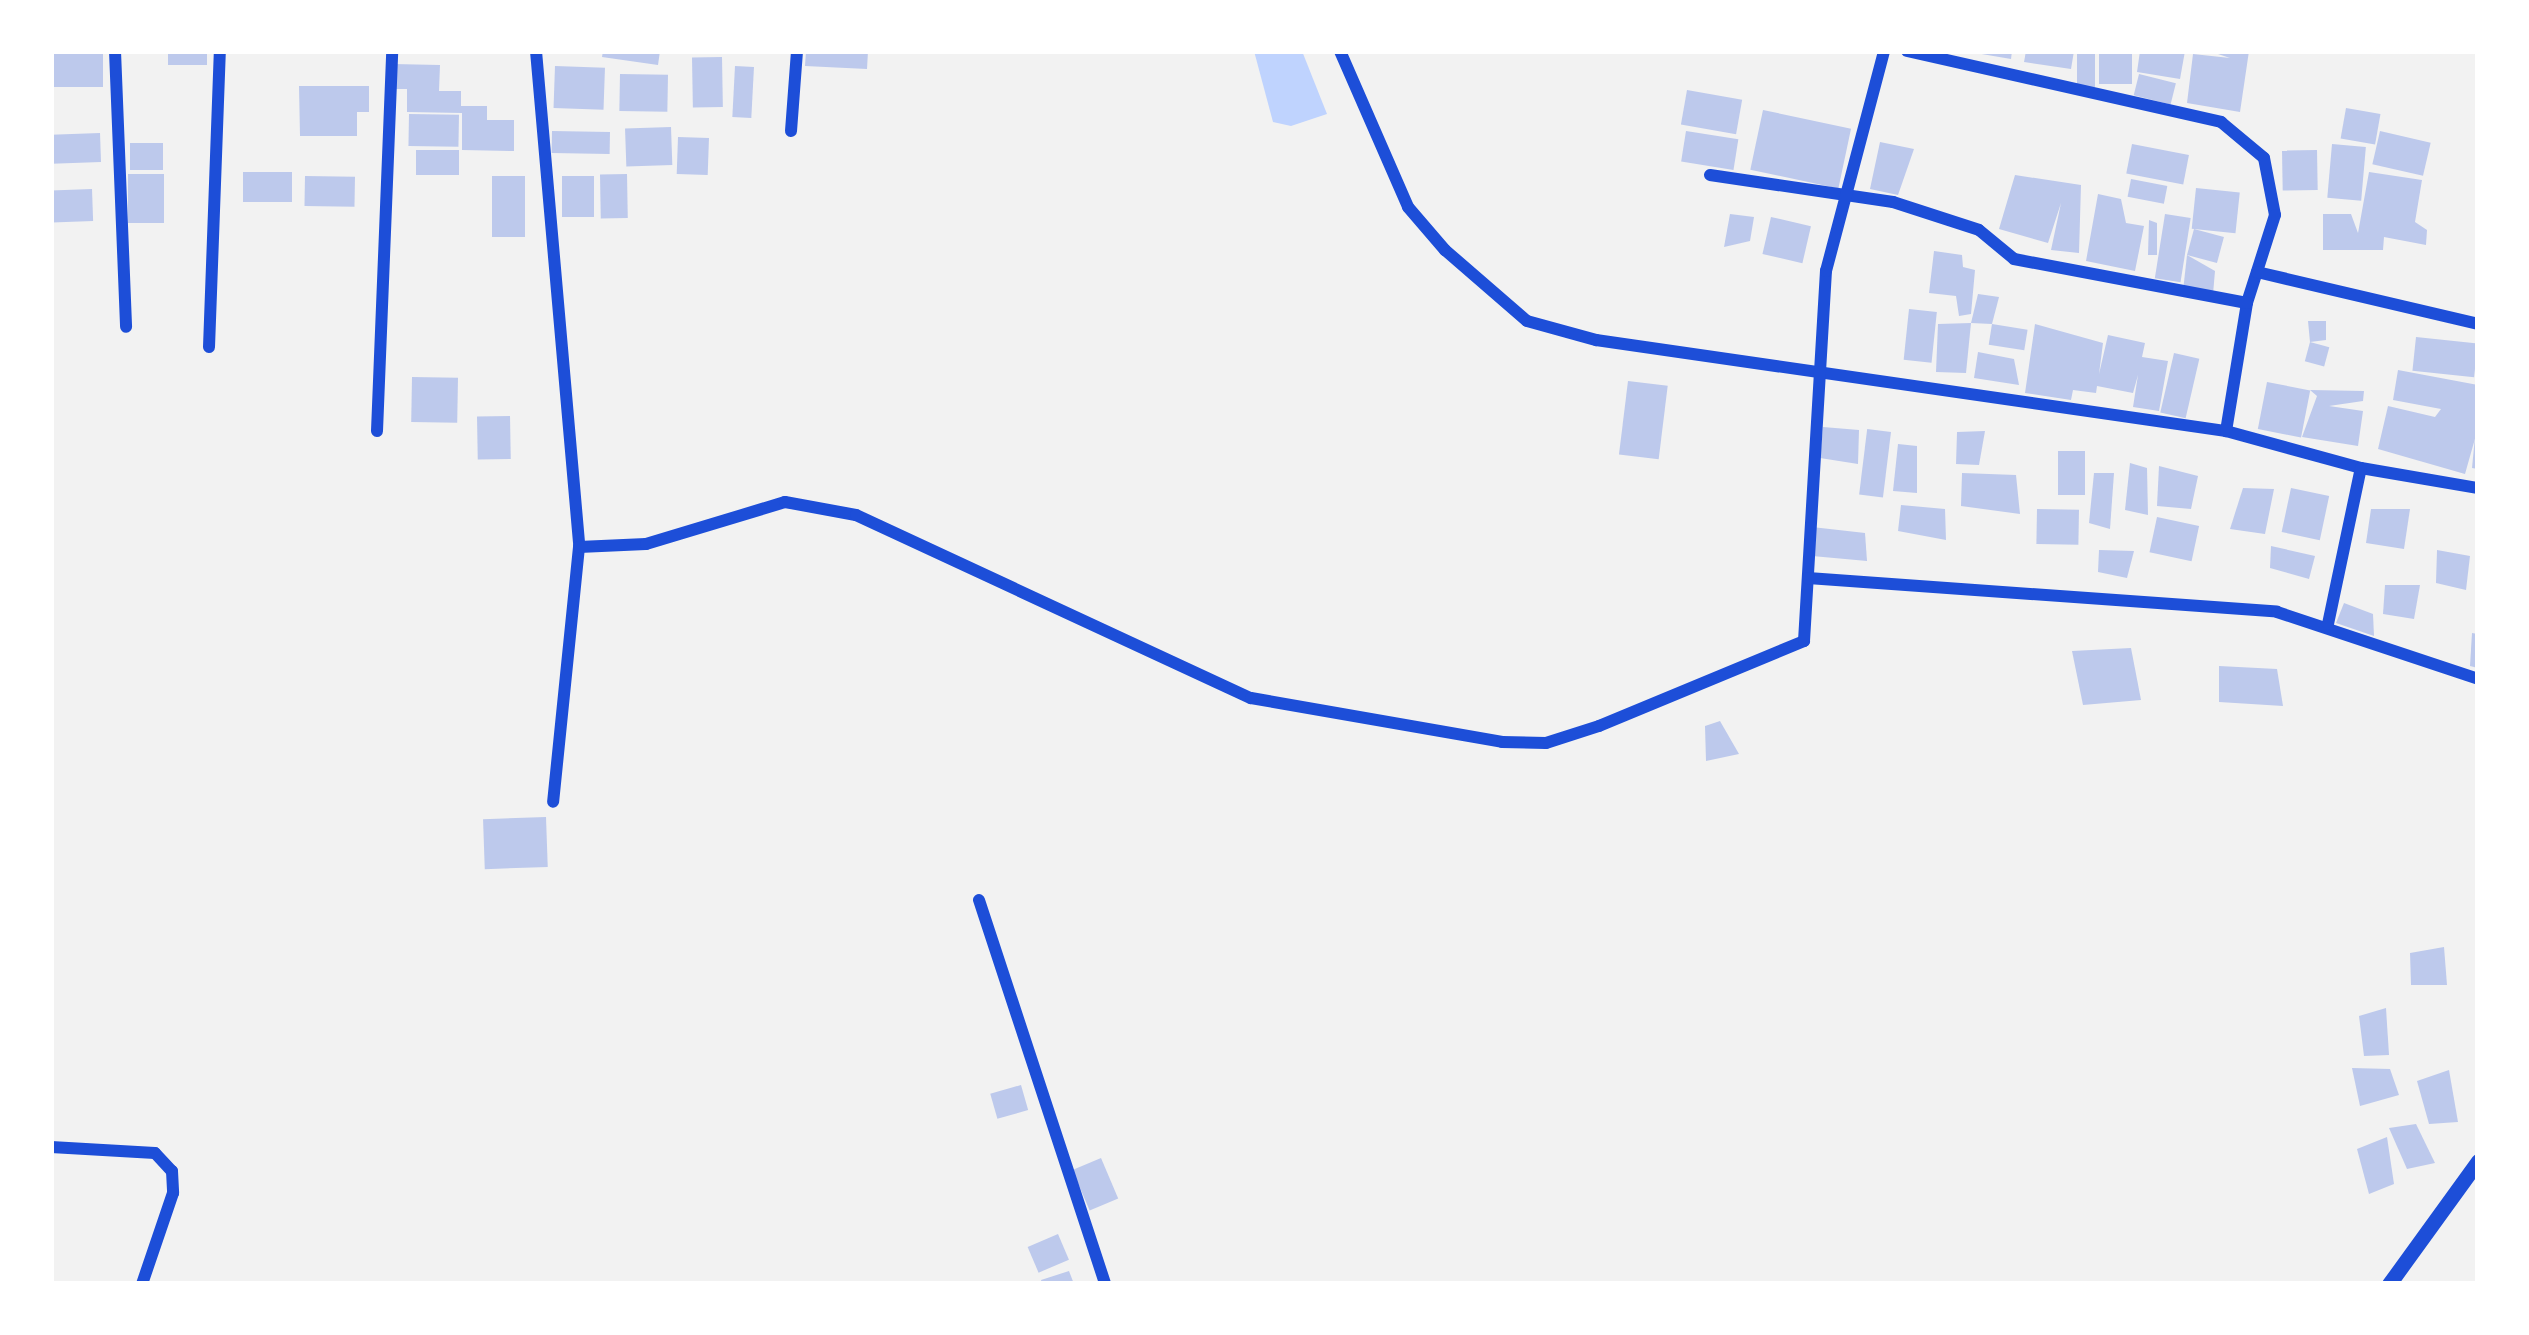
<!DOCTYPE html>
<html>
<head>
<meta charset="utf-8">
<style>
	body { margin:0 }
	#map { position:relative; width:2529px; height:1335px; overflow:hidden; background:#f2f2f2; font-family:"Noto Sans",sans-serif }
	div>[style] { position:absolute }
	.water>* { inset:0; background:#bfd3fe }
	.building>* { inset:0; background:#bdc9ec; transform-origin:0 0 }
	.minor>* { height:12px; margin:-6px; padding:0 6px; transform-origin:6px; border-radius:6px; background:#1d4ed8 }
	.tertiary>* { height:15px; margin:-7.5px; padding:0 7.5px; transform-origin:7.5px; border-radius:7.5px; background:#1d4ed8 }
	span { translate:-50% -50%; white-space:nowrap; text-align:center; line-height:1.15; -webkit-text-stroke:10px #fff; paint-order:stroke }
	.frame { position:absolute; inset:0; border:54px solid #fff; pointer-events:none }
</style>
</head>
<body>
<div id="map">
	<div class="water">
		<div style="clip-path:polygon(1254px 51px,1302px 51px,1327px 114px,1291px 126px,1273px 122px)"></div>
	</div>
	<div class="building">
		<div style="left:168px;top:51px;width:39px;height:14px"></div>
		<div style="clip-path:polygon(603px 51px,660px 51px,658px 65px,602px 57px)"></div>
		<div style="clip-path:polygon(806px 51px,868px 51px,867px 69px,805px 66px)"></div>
		<div style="clip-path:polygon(1964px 51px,2012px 51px,2011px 59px)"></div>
		<div style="clip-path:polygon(2026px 51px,2074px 51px,2071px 69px,2024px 62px)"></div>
		<div style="left:2077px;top:51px;width:18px;height:36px"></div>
		<div style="left:2099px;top:51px;width:33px;height:33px"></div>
		<div style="clip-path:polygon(2140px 51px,2185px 51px,2180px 79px,2137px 72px)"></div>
		<div style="clip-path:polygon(2209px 51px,2249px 51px,2240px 112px,2187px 103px,2193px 54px,2230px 58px)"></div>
		<div style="left:51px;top:53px;width:52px;height:34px"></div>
		<div style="left:722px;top:57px;width:50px;height:30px;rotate:89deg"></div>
		<div style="clip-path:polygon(393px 64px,440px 65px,439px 91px,461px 91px,461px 106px,487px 106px,487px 120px,514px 120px,514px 151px,462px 150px,462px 113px,407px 112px,407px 89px,393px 89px)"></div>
		<div style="left:555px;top:66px;width:50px;height:42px;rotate:2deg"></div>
		<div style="left:735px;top:66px;width:19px;height:51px;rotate:3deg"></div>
		<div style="left:620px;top:74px;width:48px;height:37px;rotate:1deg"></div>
		<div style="left:2139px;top:74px;width:38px;height:22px;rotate:14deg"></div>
		<div style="clip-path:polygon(299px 86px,369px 86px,369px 112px,357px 112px,357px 136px,300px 136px)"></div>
		<div style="left:1687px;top:90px;width:56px;height:35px;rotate:10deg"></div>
		<div style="left:2346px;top:108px;width:35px;height:31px;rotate:10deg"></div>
		<div style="left:1763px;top:110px;width:90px;height:61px;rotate:12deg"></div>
		<div style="left:409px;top:114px;width:50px;height:32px;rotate:1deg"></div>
		<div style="left:671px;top:127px;width:38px;height:46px;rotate:88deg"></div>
		<div style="left:552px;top:131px;width:58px;height:22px;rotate:1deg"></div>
		<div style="left:1686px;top:131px;width:53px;height:31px;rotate:9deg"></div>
		<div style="left:2380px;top:131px;width:52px;height:34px;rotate:13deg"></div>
		<div style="left:100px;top:133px;width:29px;height:49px;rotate:88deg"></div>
		<div style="left:678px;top:137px;width:31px;height:37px;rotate:2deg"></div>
		<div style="clip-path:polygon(1880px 142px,1914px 149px,1898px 195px,1870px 189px)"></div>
		<div style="left:163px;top:143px;width:27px;height:33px;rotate:90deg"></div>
		<div style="left:2132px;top:144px;width:58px;height:30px;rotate:11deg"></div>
		<div style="left:2332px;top:144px;width:34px;height:54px;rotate:5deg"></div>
		<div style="left:416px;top:150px;width:43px;height:25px"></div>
		<div style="left:2317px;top:150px;width:40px;height:35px;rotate:89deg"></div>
		<div style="left:243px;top:172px;width:49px;height:30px"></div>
		<div style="clip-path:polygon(2369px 172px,2422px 180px,2415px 222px,2427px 230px,2426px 245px,2384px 237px,2383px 250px,2323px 250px,2323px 214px,2351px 214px,2358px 233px)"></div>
		<div style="left:164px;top:174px;width:49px;height:36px;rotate:90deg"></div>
		<div style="left:627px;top:174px;width:44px;height:27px;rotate:89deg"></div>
		<div style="clip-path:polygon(2015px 175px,2081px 185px,2079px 253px,2051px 250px,2061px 203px,2048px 243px,1999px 229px)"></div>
		<div style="left:305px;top:176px;width:50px;height:30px;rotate:1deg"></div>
		<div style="left:492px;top:176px;width:33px;height:61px"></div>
		<div style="left:562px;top:176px;width:32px;height:41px"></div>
		<div style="left:2131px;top:179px;width:37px;height:18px;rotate:11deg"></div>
		<div style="left:2196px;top:188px;width:44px;height:41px;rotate:6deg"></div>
		<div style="left:92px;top:189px;width:32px;height:41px;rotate:88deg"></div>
		<div style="clip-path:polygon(2098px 194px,2121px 199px,2126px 223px,2144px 226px,2135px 271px,2086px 261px)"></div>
		<div style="clip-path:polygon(1730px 214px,1754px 217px,1750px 241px,1724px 247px)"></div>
		<div style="left:2165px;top:214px;width:26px;height:65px;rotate:9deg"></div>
		<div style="left:1771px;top:217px;width:41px;height:38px;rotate:13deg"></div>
		<div style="clip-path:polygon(2149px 220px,2157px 223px,2157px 255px,2148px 255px)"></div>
		<div style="left:2194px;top:229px;width:31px;height:27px;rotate:15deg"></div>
		<div style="clip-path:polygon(1934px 251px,1962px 255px,1963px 267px,1975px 270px,1971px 314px,1959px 316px,1956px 296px,1929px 293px)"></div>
		<div style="clip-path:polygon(2187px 255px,2215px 271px,2213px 294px,2183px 291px)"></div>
		<div style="clip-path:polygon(1978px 294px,1999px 297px,1992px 324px,1971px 323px)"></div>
		<div style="left:1909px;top:309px;width:28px;height:51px;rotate:6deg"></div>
		<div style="clip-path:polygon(2308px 321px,2326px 321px,2326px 340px,2310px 342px)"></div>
		<div style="clip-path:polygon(1971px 323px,1966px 373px,1936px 372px,1938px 324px)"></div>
		<div style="left:1992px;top:324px;width:36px;height:21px;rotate:9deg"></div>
		<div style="clip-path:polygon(2035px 324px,2103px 343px,2099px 374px,2108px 335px,2145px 343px,2142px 357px,2168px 361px,2159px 411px,2133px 407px,2138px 375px,2133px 393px,2097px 386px,2096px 393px,2073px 390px,2071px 400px,2025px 393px)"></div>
		<div style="left:2416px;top:337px;width:62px;height:34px;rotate:6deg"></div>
		<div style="left:2310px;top:342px;width:20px;height:20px;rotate:15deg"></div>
		<div style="clip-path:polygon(1978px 352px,2014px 359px,2019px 385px,1974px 378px)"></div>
		<div style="left:2174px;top:353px;width:26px;height:61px;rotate:13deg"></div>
		<div style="clip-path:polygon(2398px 370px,2478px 385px,2478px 428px,2465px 474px,2378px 449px,2388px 406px,2435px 417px,2441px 409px,2393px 400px)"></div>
		<div style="left:412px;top:377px;width:46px;height:45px;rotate:1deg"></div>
		<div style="left:1628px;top:381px;width:40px;height:74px;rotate:7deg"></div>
		<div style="left:2267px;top:382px;width:44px;height:48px;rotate:11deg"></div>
		<div style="clip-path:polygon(2310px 390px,2364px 391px,2363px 401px,2329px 406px,2363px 411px,2358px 446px,2302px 437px,2317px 396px)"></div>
		<div style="left:510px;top:416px;width:43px;height:33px;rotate:89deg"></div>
		<div style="clip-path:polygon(1823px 427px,1859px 430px,1858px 464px,1820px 458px)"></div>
		<div style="clip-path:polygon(1985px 431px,1979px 465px,1956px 464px,1957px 432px)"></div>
		<div style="left:1891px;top:432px;width:66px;height:24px;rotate:97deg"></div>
		<div style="clip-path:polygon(2475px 437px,2478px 437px,2478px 469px,2472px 468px)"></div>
		<div style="clip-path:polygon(1898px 444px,1917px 446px,1917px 493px,1893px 491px)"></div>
		<div style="left:2058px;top:451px;width:27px;height:44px"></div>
		<div style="clip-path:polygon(2130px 463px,2147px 468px,2148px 515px,2125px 510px)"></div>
		<div style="clip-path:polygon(2159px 466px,2198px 476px,2191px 509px,2157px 506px)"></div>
		<div style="clip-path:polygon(1962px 473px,2016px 475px,2020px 514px,1961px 506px)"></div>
		<div style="clip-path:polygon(2094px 473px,2114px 473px,2110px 529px,2089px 523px)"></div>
		<div style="clip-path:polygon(2243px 488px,2274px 489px,2265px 534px,2230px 529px)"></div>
		<div style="left:2291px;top:488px;width:39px;height:45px;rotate:12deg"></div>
		<div style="clip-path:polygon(1901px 505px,1945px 509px,1946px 540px,1898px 531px)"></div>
		<div style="left:2037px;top:509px;width:42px;height:35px;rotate:1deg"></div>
		<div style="clip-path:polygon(2371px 509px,2410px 509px,2404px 549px,2366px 543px)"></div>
		<div style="left:2157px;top:517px;width:43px;height:36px;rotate:12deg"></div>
		<div style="clip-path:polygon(1812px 527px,1865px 533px,1867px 561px,1812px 556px)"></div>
		<div style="clip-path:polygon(2271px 546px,2315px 556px,2309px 579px,2270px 568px)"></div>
		<div style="clip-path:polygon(2099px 550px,2134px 551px,2127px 578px,2098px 572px)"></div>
		<div style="clip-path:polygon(2437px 550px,2470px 556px,2466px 590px,2436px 583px)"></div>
		<div style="clip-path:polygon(2385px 585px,2420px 585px,2414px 619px,2383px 614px)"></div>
		<div style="clip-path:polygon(2344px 603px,2373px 614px,2374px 636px,2336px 623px)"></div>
		<div style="clip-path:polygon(2472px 633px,2478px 634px,2478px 668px,2470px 666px)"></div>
		<div style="clip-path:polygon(2131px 648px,2141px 700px,2083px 705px,2072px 651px)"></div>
		<div style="clip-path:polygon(2219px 666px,2277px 669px,2283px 706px,2219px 702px)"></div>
		<div style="clip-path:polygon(1720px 721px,1739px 754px,1706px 761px,1705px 726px)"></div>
		<div style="left:546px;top:817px;width:50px;height:63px;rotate:88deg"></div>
		<div style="clip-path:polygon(2444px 947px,2447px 985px,2411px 985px,2410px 953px)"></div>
		<div style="clip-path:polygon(2386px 1008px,2389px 1055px,2364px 1056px,2359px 1016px)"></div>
		<div style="clip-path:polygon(2352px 1068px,2390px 1069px,2399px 1095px,2360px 1106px)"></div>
		<div style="clip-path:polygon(2449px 1070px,2458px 1122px,2429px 1124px,2417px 1081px)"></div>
		<div style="left:1021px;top:1085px;width:26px;height:32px;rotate:74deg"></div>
		<div style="clip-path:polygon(2416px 1124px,2435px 1163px,2407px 1169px,2389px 1128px)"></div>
		<div style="clip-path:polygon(2387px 1137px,2394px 1184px,2369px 1194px,2357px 1149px)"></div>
		<div style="left:1101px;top:1158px;width:44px;height:31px;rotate:67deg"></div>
		<div style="left:1058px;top:1234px;width:28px;height:33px;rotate:67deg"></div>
		<div style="clip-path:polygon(1069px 1271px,1074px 1284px,1042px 1284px,1041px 1280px)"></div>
	</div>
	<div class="minor">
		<div style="left:115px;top:51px;width:276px;rotate:87.7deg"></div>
		<div style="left:536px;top:51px;width:498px;rotate:85deg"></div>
		<div style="left:579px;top:547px;width:256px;rotate:95.8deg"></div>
		<div style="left:1340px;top:51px;width:170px;rotate:66.4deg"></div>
		<div style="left:1408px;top:207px;width:57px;rotate:49.3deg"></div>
		<div style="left:1445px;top:250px;width:108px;rotate:40.9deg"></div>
		<div style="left:1527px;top:321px;width:72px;rotate:15.4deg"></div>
		<div style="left:1596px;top:340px;width:637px;rotate:8.22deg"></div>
		<div style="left:2226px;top:431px;width:140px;rotate:15.3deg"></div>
		<div style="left:2361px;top:468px;width:119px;rotate:9.7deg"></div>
		<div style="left:1907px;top:51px;width:322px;rotate:12.7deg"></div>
		<div style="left:2221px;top:122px;width:56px;rotate:39.9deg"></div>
		<div style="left:2264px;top:158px;width:58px;rotate:79.1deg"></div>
		<div style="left:2275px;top:215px;width:92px;rotate:107.7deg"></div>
		<div style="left:2247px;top:303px;width:130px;rotate:99.3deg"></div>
		<div style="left:791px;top:131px;width:80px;rotate:-85.7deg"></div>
		<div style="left:1710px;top:175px;width:185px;rotate:8.4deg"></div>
		<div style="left:1893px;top:202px;width:90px;rotate:18deg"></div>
		<div style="left:1979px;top:230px;width:45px;rotate:39.6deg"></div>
		<div style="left:2014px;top:259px;width:237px;rotate:10.7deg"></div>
		<div style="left:2257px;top:272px;width:227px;rotate:13.2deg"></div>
		<div style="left:209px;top:347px;width:296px;rotate:-87.9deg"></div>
		<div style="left:377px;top:431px;width:380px;rotate:-87.7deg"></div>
		<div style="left:579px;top:547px;width:67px;rotate:-2.6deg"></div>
		<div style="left:646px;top:544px;width:145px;rotate:-16.8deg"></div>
		<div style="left:785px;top:502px;width:72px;rotate:10.4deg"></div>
		<div style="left:856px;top:515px;width:435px;rotate:24.9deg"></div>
		<div style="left:1251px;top:698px;width:255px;rotate:9.9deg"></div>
		<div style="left:1502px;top:742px;width:44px;rotate:1.3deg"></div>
		<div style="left:1546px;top:743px;width:56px;rotate:-17.8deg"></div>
		<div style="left:1599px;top:726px;width:222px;rotate:-22.5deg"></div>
		<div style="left:1804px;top:641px;width:371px;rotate:-86.6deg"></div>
		<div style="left:1826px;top:271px;width:228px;rotate:-75.2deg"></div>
		<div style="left:1808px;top:578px;width:470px;rotate:4.1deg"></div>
		<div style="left:2277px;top:612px;width:212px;rotate:18.4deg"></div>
		<div style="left:2328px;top:624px;width:159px;rotate:-78.1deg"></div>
		<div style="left:979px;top:900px;width:404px;rotate:71.8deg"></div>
		<div style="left:51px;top:1147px;width:104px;rotate:3.3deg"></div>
		<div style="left:155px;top:1153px;width:25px;rotate:47deg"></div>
		<div style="left:172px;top:1171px;width:22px;rotate:87deg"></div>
		<div style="left:173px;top:1193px;width:96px;rotate:108.8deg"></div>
	</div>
	<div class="tertiary">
		<div style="left:2389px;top:1284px;width:152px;rotate:-54.1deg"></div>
	</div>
	<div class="frame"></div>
</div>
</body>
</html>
